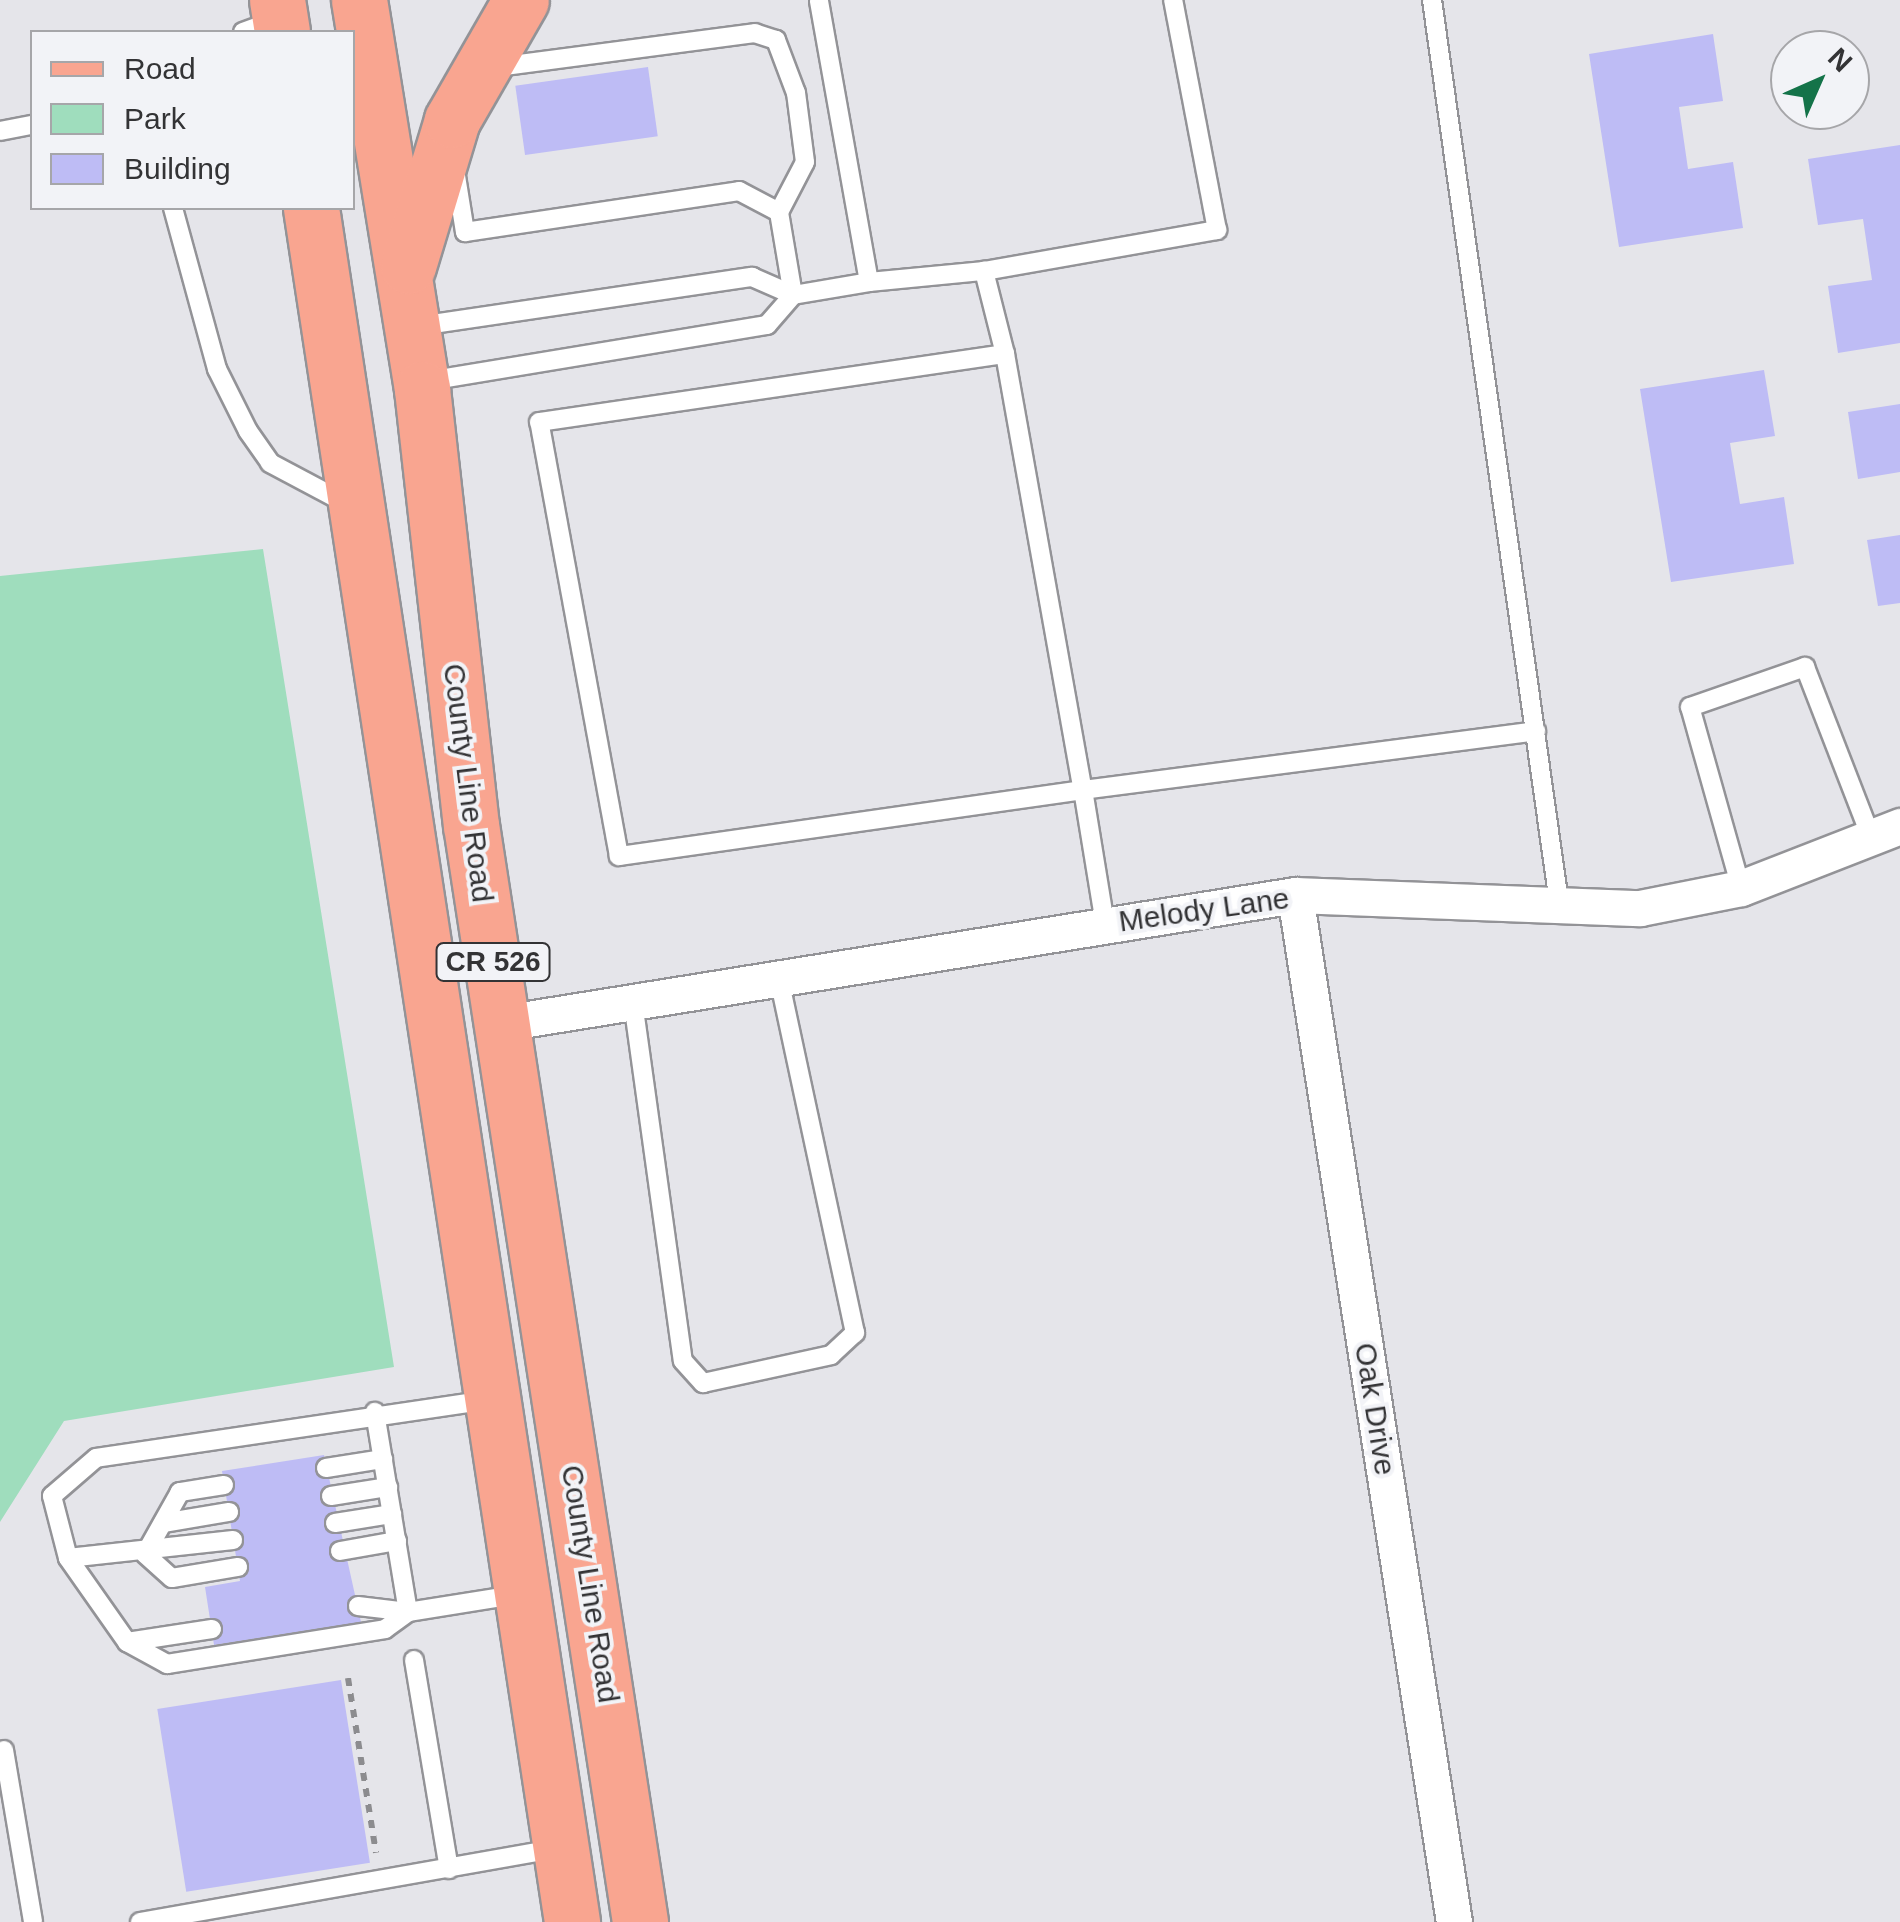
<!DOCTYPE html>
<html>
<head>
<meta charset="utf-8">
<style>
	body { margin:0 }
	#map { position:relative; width:1900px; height:1922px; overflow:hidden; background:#e5e5ea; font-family:Helvetica,sans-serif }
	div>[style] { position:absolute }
	.green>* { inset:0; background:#9fddbd }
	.building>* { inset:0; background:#bebcf5; transform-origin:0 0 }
	.path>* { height:6px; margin-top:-3px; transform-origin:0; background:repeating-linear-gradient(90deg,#8c8c8f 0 8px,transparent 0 16px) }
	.roads { filter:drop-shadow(2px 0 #939397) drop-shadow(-2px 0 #939397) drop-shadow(0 2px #939397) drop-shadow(0 -2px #939397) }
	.service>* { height:18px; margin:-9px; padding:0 9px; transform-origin:9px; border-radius:9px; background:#fff }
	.minor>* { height:35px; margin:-17.5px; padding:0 17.5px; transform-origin:17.5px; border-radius:17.5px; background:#fff }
	.primary>* { height:55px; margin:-27.5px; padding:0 27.5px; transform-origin:27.5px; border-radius:27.5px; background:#f9a590 }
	span { translate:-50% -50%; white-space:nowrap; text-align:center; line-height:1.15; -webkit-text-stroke:8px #f2f3f7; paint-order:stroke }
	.shield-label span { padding:2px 8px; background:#f2f3f7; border:2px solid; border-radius:8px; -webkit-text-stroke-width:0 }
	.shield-label { font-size:28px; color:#333335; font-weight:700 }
	.street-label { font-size:30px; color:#333335 }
	.legend { position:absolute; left:30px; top:30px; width:325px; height:180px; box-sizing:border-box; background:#f2f3f7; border:2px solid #a6a6a9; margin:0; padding:12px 18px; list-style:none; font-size:30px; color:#333335 }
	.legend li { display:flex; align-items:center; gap:20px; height:50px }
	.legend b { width:50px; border:2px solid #a6a6a9 }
	.north { position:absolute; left:1770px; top:30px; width:100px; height:100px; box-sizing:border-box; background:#f2f3f7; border:2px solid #a6a6a9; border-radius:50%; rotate:45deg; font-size:28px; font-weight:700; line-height:40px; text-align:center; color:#333335 }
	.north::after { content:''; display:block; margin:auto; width:35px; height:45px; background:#147349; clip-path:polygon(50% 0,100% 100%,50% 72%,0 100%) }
</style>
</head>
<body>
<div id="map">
	<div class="green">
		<div style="clip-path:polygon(263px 549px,394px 1367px,64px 1421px,0 1522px,0 576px)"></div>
	</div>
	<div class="building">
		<div style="clip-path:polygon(1713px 34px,1723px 101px,1679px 107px,1688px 169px,1733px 162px,1743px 228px,1619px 247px,1589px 54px)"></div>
		<div style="left:648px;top:67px;width:70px;height:134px;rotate:82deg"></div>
		<div style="clip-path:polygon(1900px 145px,1900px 343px,1838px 353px,1828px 286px,1872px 280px,1863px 219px,1818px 225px,1808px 159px)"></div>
		<div style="clip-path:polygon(1764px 370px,1775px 436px,1730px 443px,1740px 504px,1784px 497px,1794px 564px,1671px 582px,1640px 389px)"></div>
		<div style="clip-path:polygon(1900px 404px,1900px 472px,1858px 479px,1848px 412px)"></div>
		<div style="clip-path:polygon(1900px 535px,1900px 603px,1878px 606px,1867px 540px)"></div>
		<div style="clip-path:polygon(324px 1455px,361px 1622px,214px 1645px,205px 1587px,240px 1581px,222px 1471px)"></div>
		<div style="left:341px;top:1680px;width:185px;height:186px;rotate:81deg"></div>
	</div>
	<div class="path">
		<div style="left:348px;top:1678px;width:177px;rotate:80.9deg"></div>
	</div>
	<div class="roads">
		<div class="service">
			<div style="left:1432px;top:0;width:919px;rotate:81.99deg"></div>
			<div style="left:243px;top:32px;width:35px;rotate:-20deg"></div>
			<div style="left:0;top:131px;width:33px;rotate:-11deg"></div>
			<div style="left:456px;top:176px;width:57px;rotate:80.9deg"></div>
			<div style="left:465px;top:232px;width:277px;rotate:-8.5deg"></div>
			<div style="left:739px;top:191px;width:45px;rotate:27.7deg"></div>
			<div style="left:173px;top:208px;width:167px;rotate:74.7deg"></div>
			<div style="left:217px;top:369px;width:69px;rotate:63.4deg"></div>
			<div style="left:248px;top:431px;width:39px;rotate:55deg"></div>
			<div style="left:270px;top:463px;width:87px;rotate:28deg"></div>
			<div style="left:869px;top:282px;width:116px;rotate:-5.5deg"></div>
			<div style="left:419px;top:326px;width:337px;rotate:-8.4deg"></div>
			<div style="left:752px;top:277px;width:45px;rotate:23.7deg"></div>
			<div style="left:793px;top:295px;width:77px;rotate:-9.7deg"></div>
			<div style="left:869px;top:282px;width:286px;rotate:-100.1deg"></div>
			<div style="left:1005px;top:354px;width:86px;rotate:-104.2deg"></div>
			<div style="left:984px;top:271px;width:237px;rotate:-10deg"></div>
			<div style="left:1217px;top:230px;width:234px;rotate:-100.8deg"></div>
			<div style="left:428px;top:381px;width:344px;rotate:-9.4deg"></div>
			<div style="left:767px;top:325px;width:40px;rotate:-49deg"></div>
			<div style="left:793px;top:295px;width:84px;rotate:-99.6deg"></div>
			<div style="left:779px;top:212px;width:56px;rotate:-62.5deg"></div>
			<div style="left:805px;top:162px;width:70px;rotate:-97.4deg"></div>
			<div style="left:796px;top:93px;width:57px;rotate:-110.7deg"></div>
			<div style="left:776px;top:40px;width:22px;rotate:-162deg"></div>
			<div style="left:755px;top:33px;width:261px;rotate:172.5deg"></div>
			<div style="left:1741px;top:888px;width:188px;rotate:-105.7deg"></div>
			<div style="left:1690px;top:707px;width:122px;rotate:-19.2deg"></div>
			<div style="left:1805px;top:667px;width:182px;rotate:68.8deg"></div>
			<div style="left:1105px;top:924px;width:136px;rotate:-99.3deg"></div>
			<div style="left:1083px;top:790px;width:469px;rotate:171.9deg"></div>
			<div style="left:619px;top:856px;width:441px;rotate:-100.4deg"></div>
			<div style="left:539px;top:422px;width:471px;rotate:-8.3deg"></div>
			<div style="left:1005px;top:354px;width:443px;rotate:79.9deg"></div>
			<div style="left:1083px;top:790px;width:457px;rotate:-7.4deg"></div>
			<div style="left:633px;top:1002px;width:362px;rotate:82.1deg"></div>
			<div style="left:683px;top:1361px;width:30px;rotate:48deg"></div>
			<div style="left:703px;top:1383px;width:131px;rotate:-12.3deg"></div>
			<div style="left:831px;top:1355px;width:33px;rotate:-43deg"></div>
			<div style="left:855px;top:1333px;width:363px;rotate:-102.1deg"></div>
			<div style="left:488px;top:1400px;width:396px;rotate:171.6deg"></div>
			<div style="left:96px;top:1458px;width:58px;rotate:139.2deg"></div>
			<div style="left:52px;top:1496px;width:64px;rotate:75.5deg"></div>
			<div style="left:68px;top:1558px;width:103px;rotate:54.9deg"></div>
			<div style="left:127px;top:1642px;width:46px;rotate:28.8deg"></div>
			<div style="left:167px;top:1664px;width:221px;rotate:-9.1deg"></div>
			<div style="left:385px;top:1629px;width:29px;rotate:-36deg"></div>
			<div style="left:408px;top:1612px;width:107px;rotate:-9.1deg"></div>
			<div style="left:326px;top:1468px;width:58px;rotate:-9deg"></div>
			<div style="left:224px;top:1485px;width:45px;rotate:171deg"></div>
			<div style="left:180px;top:1492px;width:71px;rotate:119.4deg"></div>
			<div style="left:145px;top:1554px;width:36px;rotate:42deg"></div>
			<div style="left:172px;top:1578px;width:67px;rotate:-9.5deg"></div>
			<div style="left:331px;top:1496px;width:58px;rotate:-9deg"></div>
			<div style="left:163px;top:1523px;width:67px;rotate:-9.5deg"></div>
			<div style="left:335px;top:1523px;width:58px;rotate:-9deg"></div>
			<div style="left:340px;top:1551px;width:58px;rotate:-10deg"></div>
			<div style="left:68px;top:1558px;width:166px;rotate:-6.2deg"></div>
			<div style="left:358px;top:1606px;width:50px;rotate:6.8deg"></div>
			<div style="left:408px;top:1612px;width:203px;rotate:-99.4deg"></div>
			<div style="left:127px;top:1642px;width:86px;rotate:-8.7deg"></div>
			<div style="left:414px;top:1660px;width:212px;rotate:80.5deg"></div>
			<div style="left:4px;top:1750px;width:174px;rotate:80.4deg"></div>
			<div style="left:140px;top:1922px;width:419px;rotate:-10deg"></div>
		</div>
		<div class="minor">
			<div style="left:1295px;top:895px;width:1039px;rotate:81.2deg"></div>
			<div style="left:503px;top:1023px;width:802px;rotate:-9.18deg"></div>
			<div style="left:1295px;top:895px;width:345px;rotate:2.2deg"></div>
			<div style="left:1640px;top:908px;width:103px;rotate:-11.2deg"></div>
			<div style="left:1741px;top:888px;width:171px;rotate:-21.3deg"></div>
		</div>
		<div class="primary">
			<div style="left:277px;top:0;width:32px;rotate:81deg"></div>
			<div style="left:359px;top:0;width:394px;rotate:80.8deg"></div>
			<div style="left:422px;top:389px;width:439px;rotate:83.6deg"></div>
			<div style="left:471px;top:825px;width:1110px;rotate:81.24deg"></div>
			<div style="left:311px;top:208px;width:1734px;rotate:81.34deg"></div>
			<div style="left:408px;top:266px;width:152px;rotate:-73.2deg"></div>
			<div style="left:452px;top:120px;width:138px;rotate:-60.1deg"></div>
		</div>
	</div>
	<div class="shield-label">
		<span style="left:493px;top:962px">CR 526</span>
	</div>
	<div class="street-label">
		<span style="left:468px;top:783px;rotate:83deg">County Line Road</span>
		<span style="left:1204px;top:910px;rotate:-8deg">Melody Lane</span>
		<span style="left:1375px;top:1409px;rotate:81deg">Oak Drive</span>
		<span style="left:590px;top:1584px;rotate:81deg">County Line Road</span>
	</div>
	<ul class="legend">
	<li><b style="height:12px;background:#f9a590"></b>Road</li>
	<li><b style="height:28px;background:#9fddbd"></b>Park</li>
	<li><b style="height:28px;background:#bebcf5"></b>Building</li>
	</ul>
	<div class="north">N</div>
</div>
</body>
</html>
